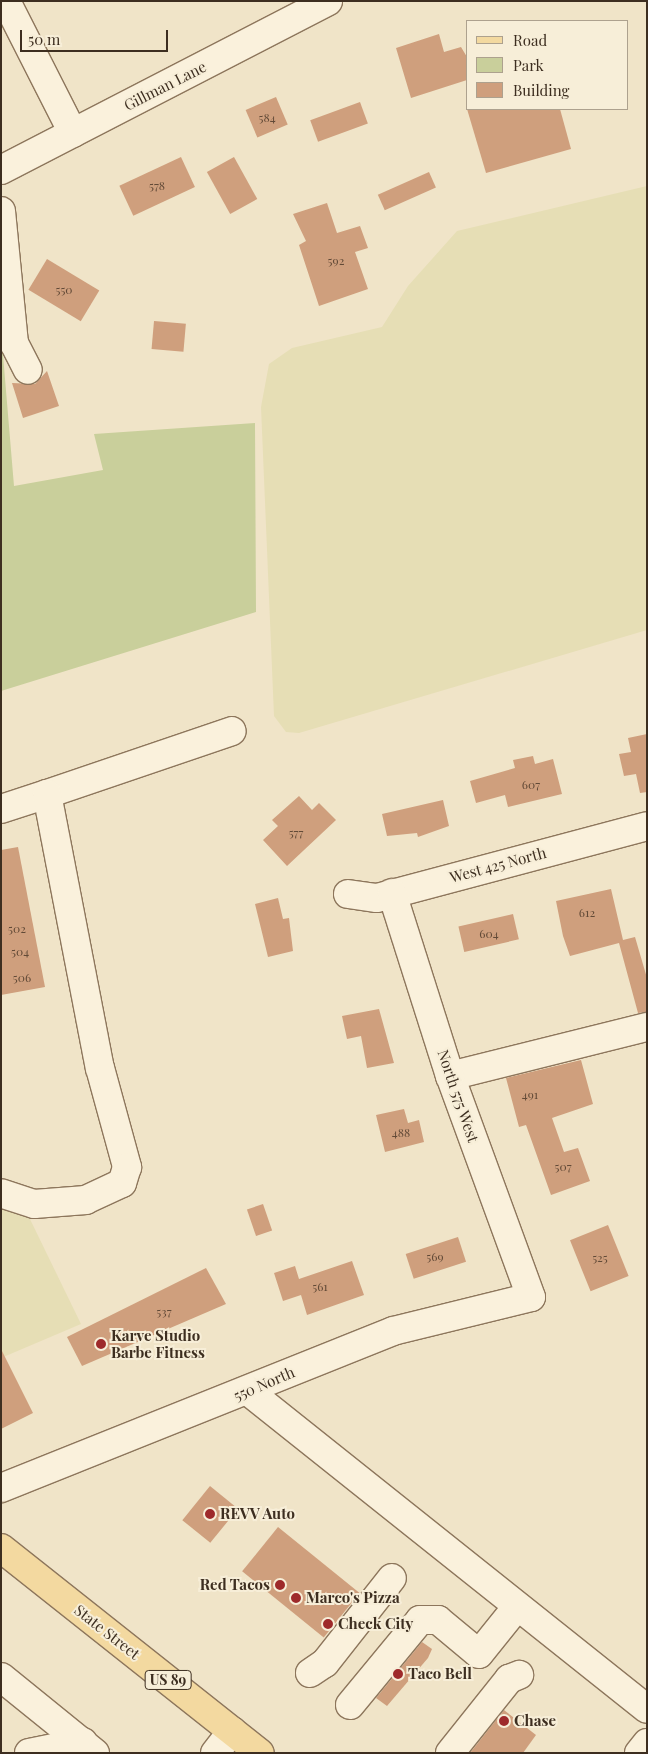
<!DOCTYPE html>
<html>
<head>
<meta charset="utf-8">
<style>
	body { margin:0 }
	#map { position:relative; width:648px; height:1754px; overflow:hidden; background:#f0e4c8; font-family:"Playfair Display",serif }
	div>[style] { position:absolute }
	.farmland>* { inset:0; background:#e6deb5 }
	.green>* { inset:0; background:#c9cf9b }
	.building>* { inset:0; background:#cf9f7d; transform-origin:0 0 }
	.roads { filter:drop-shadow(1px 0 #8d765c) drop-shadow(-1px 0 #8d765c) drop-shadow(0 1px #8d765c) drop-shadow(0 -1px #8d765c) }
	.minor>* { height:28px; margin:-14px; padding:0 14px; transform-origin:14px; border-radius:14px; background:#faf1dc }
	.major>* { height:28px; margin:-14px; padding:0 14px; transform-origin:14px; border-radius:14px; background:#f3d9a0 }
	.dots>* { width:14px; height:14px; translate:-50% -50%; box-sizing:border-box; border:2px solid #f7eed8; border-radius:50% }
	span { translate:-50% -50%; white-space:nowrap; text-align:center; line-height:1.15; -webkit-text-stroke:4px #f7eed8; paint-order:stroke }
	.number-label { font-size:12px; color:#624a37 }
	.number-label span { -webkit-text-stroke-width:0 }
	.shield-label span { padding:1px 4px; background:#f7eed8; border:1px solid; border-radius:4px; -webkit-text-stroke-width:0 }
	.shield-label { font-size:14px; color:#3d2e20; font-weight:700 }
	.street-label { font-size:15px; color:#3d2e20 }
	.poi-label { font-size:15px; color:#3d2e20; font-weight:700 }
	.left { translate:0 -50%; text-align:left }
	.right { translate:-100% -50%; text-align:right }
	.frame { position:absolute; inset:0; border:2px solid #3d2e20; pointer-events:none }
	.legend { position:absolute; left:466px; top:20px; width:162px; height:90px; box-sizing:border-box; background:#f7eed8; border:1px solid #ada18e; margin:0; padding:6px 9px; list-style:none; font-size:15px; color:#3d2e20 }
	.legend li { display:flex; align-items:center; gap:10px; height:25px }
	.legend b { width:25px; border:1px solid #ada18e }
	.scale { position:absolute; left:20px; top:30px; width:148px; height:22px; box-sizing:border-box; border:2px solid #3d2e20; border-top:0; padding-left:6px; font-size:15px; line-height:18px; white-space:nowrap; color:#3d2e20; -webkit-text-stroke:4px #f7eed8; paint-order:stroke }
</style>
</head>
<body>
<div id="map">
	<div class="farmland">
		<div style="clip-path:polygon(647px 186px,647px 630px,299px 733px,286px 732px,274px 716px,261px 407px,269px 364px,292px 348px,382px 327px,408px 286px,457px 231px)"></div>
		<div style="clip-path:polygon(1px 1207px,28px 1215px,81px 1324px,1px 1358px)"></div>
	</div>
	<div class="green">
		<div style="clip-path:polygon(1px 331px,14px 486px,103px 470px,94px 434px,255px 423px,256px 612px,1px 691px)"></div>
	</div>
	<div class="building">
		<div style="clip-path:polygon(439px 34px,444px 52px,461px 47px,467px 57px,467px 80px,411px 98px,396px 48px)"></div>
		<div style="left:276px;top:97px;width:30px;height:33px;rotate:67deg"></div>
		<div style="left:360px;top:102px;width:23px;height:53px;rotate:70deg"></div>
		<div style="clip-path:polygon(467px 109px,560px 109px,571px 149px,486px 173px)"></div>
		<div style="left:181px;top:157px;width:33px;height:68px;rotate:65deg"></div>
		<div style="left:234px;top:157px;width:48px;height:31px;rotate:61deg"></div>
		<div style="left:429px;top:172px;width:17px;height:56px;rotate:66deg"></div>
		<div style="clip-path:polygon(327px 203px,337px 233px,360px 226px,368px 248px,355px 252px,368px 289px,319px 306px,299px 245px,306px 241px,293px 214px)"></div>
		<div style="left:47px;top:259px;width:61px;height:36px;rotate:31deg"></div>
		<div style="left:154px;top:321px;width:32px;height:28px;rotate:5deg"></div>
		<div style="clip-path:polygon(47px 371px,59px 406px,23px 418px,12px 383px,35px 384px)"></div>
		<div style="clip-path:polygon(647px 734px,647px 792px,640px 793px,636px 774px,624px 776px,619px 754px,631px 752px,628px 738px)"></div>
		<div style="clip-path:polygon(533px 756px,535px 764px,553px 759px,562px 794px,508px 807px,505px 795px,476px 803px,470px 781px,515px 768px,513px 760px)"></div>
		<div style="clip-path:polygon(299px 796px,312px 810px,319px 803px,336px 820px,287px 866px,263px 840px,278px 826px,272px 820px)"></div>
		<div style="clip-path:polygon(443px 800px,449px 826px,418px 837px,417px 833px,387px 836px,382px 814px)"></div>
		<div style="clip-path:polygon(18px 847px,45px 987px,1px 995px,1px 850px)"></div>
		<div style="clip-path:polygon(611px 889px,623px 940px,635px 937px,647px 978px,647px 1012px,638px 1013px,619px 943px,570px 956px,563px 936px,556px 901px)"></div>
		<div style="clip-path:polygon(278px 898px,283px 919px,289px 918px,293px 951px,268px 957px,255px 904px)"></div>
		<div style="left:513px;top:914px;width:26px;height:56px;rotate:77deg"></div>
		<div style="clip-path:polygon(379px 1009px,394px 1063px,367px 1068px,361px 1036px,347px 1039px,342px 1016px)"></div>
		<div style="clip-path:polygon(581px 1060px,593px 1104px,552px 1118px,564px 1152px,578px 1148px,590px 1181px,551px 1195px,526px 1125px,519px 1127px,506px 1078px)"></div>
		<div style="clip-path:polygon(404px 1109px,408px 1123px,419px 1120px,424px 1142px,385px 1152px,376px 1115px)"></div>
		<div style="left:263px;top:1204px;width:28px;height:17px;rotate:71deg"></div>
		<div style="left:608px;top:1225px;width:55px;height:41px;rotate:68deg"></div>
		<div style="left:458px;top:1237px;width:26px;height:55px;rotate:72deg"></div>
		<div style="clip-path:polygon(352px 1261px,364px 1295px,307px 1315px,301px 1295px,283px 1301px,274px 1273px,295px 1266px,299px 1279px)"></div>
		<div style="clip-path:polygon(206px 1268px,226px 1304px,82px 1366px,67px 1337px)"></div>
		<div style="clip-path:polygon(1px 1349px,33px 1413px,1px 1429px)"></div>
		<div style="left:210px;top:1486px;width:36px;height:44px;rotate:39deg"></div>
		<div style="left:278px;top:1527px;width:105px;height:57px;rotate:39deg"></div>
		<div style="clip-path:polygon(422px 1642px,432px 1649px,428px 1658px,387px 1706px,376px 1698px)"></div>
		<div style="clip-path:polygon(504px 1710px,536px 1735px,523px 1753px,470px 1753px)"></div>
	</div>
	<div class="roads">
		<div class="minor">
			<div style="left:6px;top:1px;width:148px;rotate:63.1deg"></div>
			<div style="left:1px;top:170px;width:368px;rotate:-27.3deg"></div>
			<div style="left:1px;top:211px;width:133px;rotate:84.4deg"></div>
			<div style="left:14px;top:343px;width:30px;rotate:63deg"></div>
			<div style="left:47px;top:794px;width:195px;rotate:-18.8deg"></div>
			<div style="left:1px;top:809px;width:48px;rotate:-18.1deg"></div>
			<div style="left:47px;top:794px;width:279px;rotate:79.1deg"></div>
			<div style="left:100px;top:1068px;width:103px;rotate:74.7deg"></div>
			<div style="left:127px;top:1167px;width:17px;rotate:107deg"></div>
			<div style="left:122px;top:1183px;width:40px;rotate:155deg"></div>
			<div style="left:86px;top:1200px;width:52px;rotate:175.6deg"></div>
			<div style="left:34px;top:1204px;width:35px;rotate:-162deg"></div>
			<div style="left:348px;top:894px;width:29px;rotate:8deg"></div>
			<div style="left:377px;top:898px;width:279px;rotate:-14.9deg"></div>
			<div style="left:450px;top:1076px;width:203px;rotate:-14deg"></div>
			<div style="left:248px;top:1391px;width:510px;rotate:38.55deg"></div>
			<div style="left:1px;top:1488px;width:422px;rotate:-21.8deg"></div>
			<div style="left:393px;top:1331px;width:142px;rotate:-13.8deg"></div>
			<div style="left:531px;top:1297px;width:235px;rotate:-110.1deg"></div>
			<div style="left:450px;top:1076px;width:192px;rotate:-107.6deg"></div>
			<div style="left:310px;top:1673px;width:18px;rotate:-34deg"></div>
			<div style="left:325px;top:1663px;width:108px;rotate:-51.8deg"></div>
			<div style="left:1px;top:1677px;width:121px;rotate:39deg"></div>
			<div style="left:350px;top:1705px;width:110px;rotate:-50.5deg"></div>
			<div style="left:420px;top:1620px;width:18px"></div>
			<div style="left:438px;top:1620px;width:53px;rotate:39.7deg"></div>
			<div style="left:479px;top:1654px;width:59px;rotate:-51.2deg"></div>
			<div style="left:29px;top:1753px;width:55px;rotate:-11.5deg"></div>
			<div style="left:215px;top:1753px;width:28px;rotate:-52deg"></div>
			<div style="left:450px;top:1753px;width:95px;rotate:-51.4deg"></div>
			<div style="left:509px;top:1679px;width:11px;rotate:-22deg"></div>
			<div style="left:639px;top:1753px;width:13px;rotate:-51deg"></div>
		</div>
		<div class="major">
			<div style="left:1px;top:1548px;width:330px;rotate:38.4deg"></div>
		</div>
	</div>
	<div class="dots">
		<div style="left:101px;top:1344px;background:#9e2a2b"></div>
		<div style="left:210px;top:1514px;background:#9e2a2b"></div>
		<div style="left:280px;top:1585px;background:#9e2a2b"></div>
		<div style="left:296px;top:1598px;background:#9e2a2b"></div>
		<div style="left:328px;top:1624px;background:#9e2a2b"></div>
		<div style="left:398px;top:1674px;background:#9e2a2b"></div>
		<div style="left:504px;top:1721px;background:#9e2a2b"></div>
	</div>
	<div class="number-label">
		<span style="left:267px;top:118px">584</span>
		<span style="left:157px;top:186px">578</span>
		<span style="left:336px;top:261px">592</span>
		<span style="left:64px;top:290px">550</span>
		<span style="left:531px;top:785px">607</span>
		<span style="left:296px;top:833px">577</span>
		<span style="left:587px;top:913px">612</span>
		<span style="left:17px;top:929px">502</span>
		<span style="left:489px;top:934px">604</span>
		<span style="left:20px;top:952px">504</span>
		<span style="left:22px;top:978px">506</span>
		<span style="left:530px;top:1095px">491</span>
		<span style="left:401px;top:1133px">488</span>
		<span style="left:563px;top:1167px">507</span>
		<span style="left:435px;top:1257px">569</span>
		<span style="left:600px;top:1258px">525</span>
		<span style="left:320px;top:1287px">561</span>
		<span style="left:164px;top:1312px">537</span>
	</div>
	<div class="shield-label">
		<span style="left:168px;top:1680px">US 89</span>
	</div>
	<div class="street-label">
		<span style="left:165px;top:86px;rotate:-27deg">Gillman Lane</span>
		<span style="left:498px;top:865px;rotate:-15deg">West 425 North</span>
		<span style="left:458px;top:1096px;rotate:71deg">North 575 West</span>
		<span style="left:264px;top:1384px;rotate:-23deg">550 North</span>
		<span style="left:107px;top:1632px;rotate:38deg">State Street</span>
	</div>
	<div class="poi-label">
		<span class="left" style="left:111px;top:1344px">Karve Studio<br>Barbe Fitness</span>
		<span class="left" style="left:220px;top:1514px">REVV Auto</span>
		<span class="right" style="left:270px;top:1585px">Red Tacos</span>
		<span class="left" style="left:306px;top:1598px">Marco's Pizza</span>
		<span class="left" style="left:338px;top:1624px">Check City</span>
		<span class="left" style="left:408px;top:1674px">Taco Bell</span>
		<span class="left" style="left:514px;top:1721px">Chase</span>
	</div>
	<div class="frame"></div>
	<ul class="legend">
	<li><b style="height:6px;background:#f3d9a0"></b>Road</li>
	<li><b style="height:14px;background:#c9cf9b"></b>Park</li>
	<li><b style="height:14px;background:#cf9f7d"></b>Building</li>
	</ul>
	<div class="scale">50 m</div>
</div>
</body>
</html>
